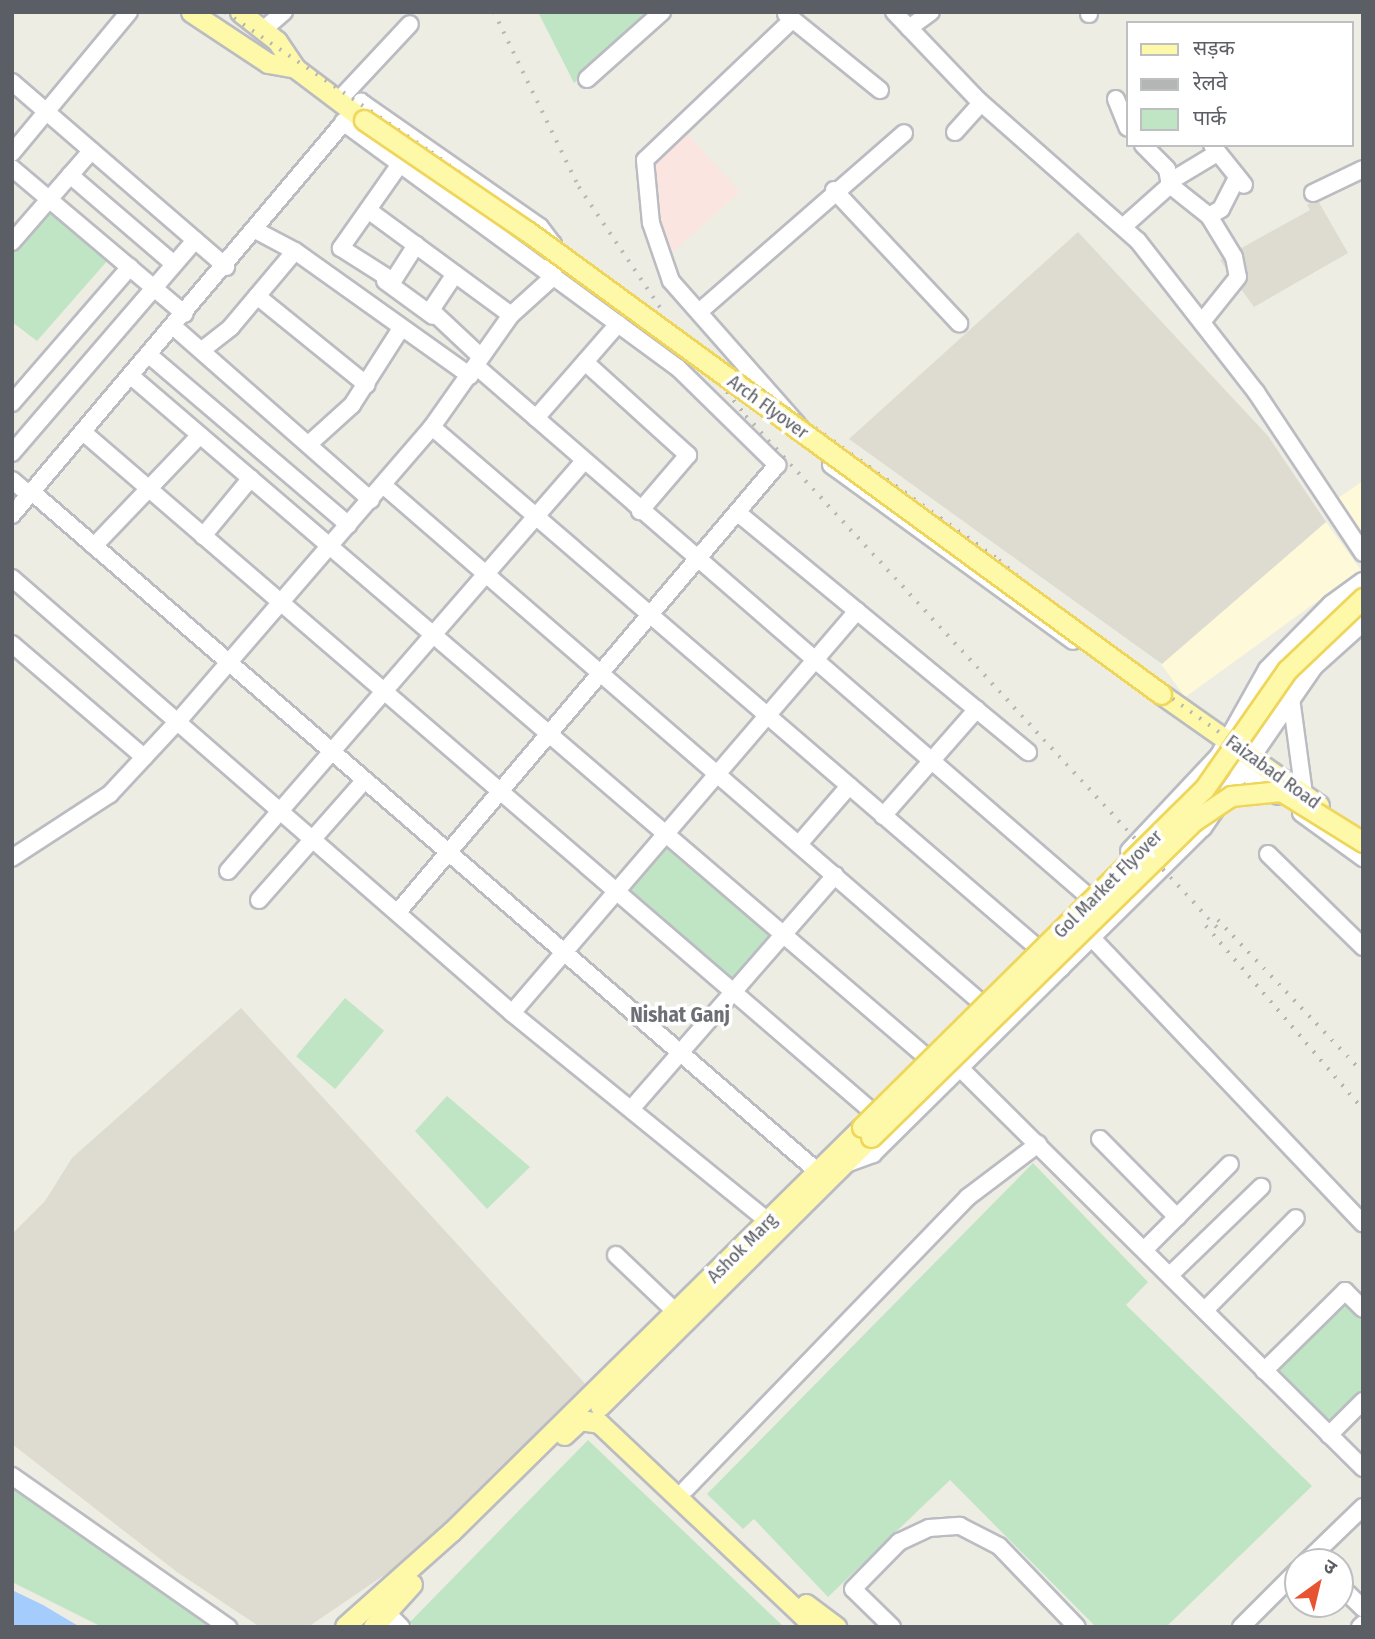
<!DOCTYPE html>
<html>
<head>
<meta charset="utf-8">
<style>
	body { margin:0 }
	#map { position:relative; width:1375px; height:1639px; overflow:hidden; background:#eeede3; font-family:"Fira Sans Condensed","Noto Sans Devanagari",sans-serif }
	div>[style] { position:absolute }
	.commercial>* { inset:0; background:#fdf9d9; transform-origin:0 0 }
	.education>* { inset:0; background:#dedcd1 }
	.medical>* { inset:0; background:#fbe5e0 }
	.green>* { inset:0; background:#c0e5c4; transform-origin:0 0 }
	.water>* { inset:0; background:#a4ccfd }
	.roads { filter:drop-shadow(2px 0 #bbbcc2) drop-shadow(-2px 0 #bbbcc2) drop-shadow(0 2px #bbbcc2) drop-shadow(0 -2px #bbbcc2) }
	.minor>* { height:16px; margin:-8px; padding:0 8px; transform-origin:8px; border-radius:8px; background:#fff }
	.major>* { height:19px; margin:-9.5px; padding:0 9.5px; transform-origin:9.5px; border-radius:9.5px; background:#fef9a9 }
	.rail>* { height:3.5px; margin-top:-1.75px; transform-origin:0; background:repeating-linear-gradient(90deg,#b4b5b5 0 2px,transparent 0 11px) }
	.bridges { filter:drop-shadow(2px 0 #efd65b) drop-shadow(-2px 0 #efd65b) drop-shadow(0 2px #efd65b) drop-shadow(0 -2px #efd65b) }
	.major-bridge>* { height:19px; margin:-9.5px; padding:0 9.5px; transform-origin:9.5px; border-radius:9.5px; background:#fef9a9 }
	span { translate:-50% -50%; white-space:nowrap; text-align:center; line-height:1.15; -webkit-text-stroke:7px #fff; paint-order:stroke }
	.street-label { font-size:19px; color:#5b5e64 }
	.neighbourhood-label { font-size:21px; color:#6c7076; font-weight:700 }
	.frame { position:absolute; inset:0; border:14px solid #5b5e64; pointer-events:none }
	.legend { position:absolute; left:1126px; top:21px; width:228px; height:126px; box-sizing:border-box; background:#fff; border:2px solid #bdbfc1; margin:0; padding:9px 12px; list-style:none; font-size:21px; color:#5b5e64 }
	.legend li { display:flex; align-items:center; gap:14px; height:35px }
	.legend b { width:35px; border:2px solid #bdbfc1 }
	.north { position:absolute; left:1284px; top:1548px; width:70px; height:70px; box-sizing:border-box; background:#fff; border:2px solid #bdbfc1; border-radius:50%; rotate:34deg; font-size:19px; font-weight:700; line-height:28px; text-align:center; color:#5b5e64 }
	.north::after { content:''; display:block; margin:auto; width:24px; height:32px; background:#e65431; clip-path:polygon(50% 0,100% 100%,50% 72%,0 100%) }
</style>
</head>
<body>
<div id="map">
	<div class="commercial">
		<div style="clip-path:polygon(1363px 481px,1363px 534px,1338px 498px)"></div>
		<div style="left:1326px;top:522px;width:59px;height:217px;rotate:54deg"></div>
	</div>
	<div class="education">
		<div style="clip-path:polygon(1317px 199px,1348px 253px,1254px 307px,1220px 260px,1310px 210px,1307px 205px)"></div>
		<div style="clip-path:polygon(1078px 232px,1268px 436px,1326px 522px,1162px 664px,849px 439px)"></div>
		<div style="clip-path:polygon(241px 1008px,588px 1387px,424px 1548px,308px 1627px,260px 1627px,177px 1572px,12px 1444px,12px 1234px,45px 1201px,72px 1158px)"></div>
	</div>
	<div class="medical">
		<div style="clip-path:polygon(684px 130px,740px 192px,671px 253px,654px 205px,652px 160px)"></div>
	</div>
	<div class="green">
		<div style="clip-path:polygon(538px 12px,657px 12px,574px 83px)"></div>
		<div style="clip-path:polygon(51px 210px,108px 260px,37px 341px,12px 322px,12px 253px)"></div>
		<div style="left:666px;top:842px;width:144px;height:62px;rotate:41deg"></div>
		<div style="left:345px;top:998px;width:51px;height:76px;rotate:40deg"></div>
		<div style="clip-path:polygon(447px 1096px,530px 1167px,487px 1209px,415px 1131px)"></div>
		<div style="clip-path:polygon(1033px 1163px,1148px 1282px,1126px 1305px,1312px 1486px,1166px 1627px,1096px 1627px,950px 1480px,828px 1597px,754px 1519px,743px 1529px,707px 1494px)"></div>
		<div style="clip-path:polygon(1346px 1302px,1363px 1319px,1363px 1392px,1331px 1424px,1277px 1370px)"></div>
		<div style="clip-path:polygon(588px 1440px,784px 1627px,414px 1627px,410px 1622px)"></div>
		<div style="clip-path:polygon(12px 1479px,140px 1574px,215px 1627px,102px 1627px,12px 1582px)"></div>
	</div>
	<div class="water">
		<div style="clip-path:polygon(12px 1590px,43px 1605px,80px 1627px,12px 1627px)"></div>
	</div>
	<div class="roads">
		<div class="minor">
			<div style="left:894px;top:12px;width:122px;rotate:46.3deg"></div>
			<div style="left:978px;top:100px;width:213px;rotate:41.4deg"></div>
			<div style="left:1138px;top:241px;width:192px;rotate:52deg"></div>
			<div style="left:1256px;top:392px;width:193px;rotate:56.4deg"></div>
			<div style="left:786px;top:14px;width:121px;rotate:39deg"></div>
			<div style="left:1089px;top:14px;width:2px;rotate:-90deg"></div>
			<div style="left:792px;top:20px;width:203px;rotate:136.4deg"></div>
			<div style="left:645px;top:160px;width:63px;rotate:84.6deg"></div>
			<div style="left:651px;top:223px;width:61px;rotate:71deg"></div>
			<div style="left:671px;top:281px;width:191px;rotate:48.6deg"></div>
			<div style="left:909px;top:28px;width:27px;rotate:-36deg"></div>
			<div style="left:263px;top:30px;width:28px;rotate:-41deg"></div>
			<div style="left:587px;top:79px;width:101px;rotate:-41.8deg"></div>
			<div style="left:12px;top:82px;width:283px;rotate:40.8deg"></div>
			<div style="left:1116px;top:99px;width:31px;rotate:68deg"></div>
			<div style="left:338px;top:101px;width:105px;rotate:-46.9deg"></div>
			<div style="left:343px;top:122px;width:416px;rotate:36.3deg"></div>
			<div style="left:678px;top:368px;width:139px;rotate:44.4deg"></div>
			<div style="left:777px;top:465px;width:587px;rotate:130.31deg"></div>
			<div style="left:955px;top:132px;width:39px;rotate:-48deg"></div>
			<div style="left:1212px;top:145px;width:51px;rotate:51.3deg"></div>
			<div style="left:12px;top:153px;width:183px;rotate:-50.3deg"></div>
			<div style="left:400px;top:164px;width:103px;rotate:125.1deg"></div>
			<div style="left:341px;top:248px;width:62px;rotate:32.4deg"></div>
			<div style="left:393px;top:281px;width:43px;rotate:-57.4deg"></div>
			<div style="left:12px;top:168px;width:226px;rotate:40.2deg"></div>
			<div style="left:70px;top:175px;width:137px;rotate:40.6deg"></div>
			<div style="left:1169px;top:182px;width:56px;rotate:-31.1deg"></div>
			<div style="left:1170px;top:185px;width:50px;rotate:38.5deg"></div>
			<div style="left:1209px;top:216px;width:48px;rotate:58.6deg"></div>
			<div style="left:1234px;top:257px;width:20px;rotate:79deg"></div>
			<div style="left:1238px;top:277px;width:58px;rotate:128.7deg"></div>
			<div style="left:834px;top:190px;width:183px;rotate:46.8deg"></div>
			<div style="left:1313px;top:193px;width:55px;rotate:-25.6deg"></div>
			<div style="left:368px;top:210px;width:177px;rotate:36.3deg"></div>
			<div style="left:1209px;top:216px;width:14px;rotate:-30deg"></div>
			<div style="left:1221px;top:209px;width:36px;rotate:-63deg"></div>
			<div style="left:1124px;top:226px;width:62px;rotate:-41.7deg"></div>
			<div style="left:1170px;top:185px;width:16px;rotate:-101deg"></div>
			<div style="left:1167px;top:169px;width:34px;rotate:-135deg"></div>
			<div style="left:257px;top:231px;width:43px;rotate:27.8deg"></div>
			<div style="left:295px;top:251px;width:215px;rotate:35.5deg"></div>
			<div style="left:12px;top:242px;width:121px;rotate:-49deg"></div>
			<div style="left:455px;top:274px;width:43px;rotate:123.7deg"></div>
			<div style="left:431px;top:310px;width:67px;rotate:43.2deg"></div>
			<div style="left:385px;top:281px;width:59px;rotate:36.1deg"></div>
			<div style="left:257px;top:296px;width:141px;rotate:39deg"></div>
			<div style="left:699px;top:312px;width:272px;rotate:-41.1deg"></div>
			<div style="left:174px;top:327px;width:262px;rotate:41.3deg"></div>
			<div style="left:202px;top:350px;width:37px;rotate:-38deg"></div>
			<div style="left:231px;top:327px;width:99px;rotate:-49.9deg"></div>
			<div style="left:149px;top:355px;width:262px;rotate:40.4deg"></div>
			<div style="left:585px;top:362px;width:139px;rotate:42.1deg"></div>
			<div style="left:688px;top:455px;width:74px;rotate:130.6deg"></div>
			<div style="left:476px;top:366px;width:841px;rotate:40.9deg"></div>
			<div style="left:131px;top:376px;width:1043px;rotate:40.57deg"></div>
			<div style="left:12px;top:403px;width:180px;rotate:-49.1deg"></div>
			<div style="left:536px;top:418px;width:125px;rotate:-48.9deg"></div>
			<div style="left:432px;top:427px;width:830px;rotate:40.7deg"></div>
			<div style="left:83px;top:432px;width:1036px;rotate:40.73deg"></div>
			<div style="left:310px;top:443px;width:57px;rotate:-42.1deg"></div>
			<div style="left:352px;top:405px;width:89px;rotate:-57.4deg"></div>
			<div style="left:12px;top:453px;width:281px;rotate:-49.3deg"></div>
			<div style="left:831px;top:465px;width:299px;rotate:36deg"></div>
			<div style="left:12px;top:480px;width:23px;rotate:40deg"></div>
			<div style="left:383px;top:485px;width:787px;rotate:40.88deg"></div>
			<div style="left:32px;top:492px;width:1039px;rotate:40.86deg"></div>
			<div style="left:738px;top:513px;width:376px;rotate:39.5deg"></div>
			<div style="left:12px;top:515px;width:541px;rotate:-49.8deg"></div>
			<div style="left:361px;top:102px;width:218px;rotate:34.9deg"></div>
			<div style="left:540px;top:227px;width:21px;rotate:53deg"></div>
			<div style="left:553px;top:244px;width:33px;rotate:90deg"></div>
			<div style="left:553px;top:277px;width:57px;rotate:137.9deg"></div>
			<div style="left:511px;top:315px;width:137px;rotate:125.2deg"></div>
			<div style="left:432px;top:427px;width:389px;rotate:130.8deg"></div>
			<div style="left:178px;top:721px;width:100px;rotate:133deg"></div>
			<div style="left:110px;top:794px;width:117px;rotate:146.9deg"></div>
			<div style="left:203px;top:536px;width:75px;rotate:-50.4deg"></div>
			<div style="left:94px;top:546px;width:153px;rotate:-46.3deg"></div>
			<div style="left:12px;top:578px;width:663px;rotate:41.02deg"></div>
			<div style="left:512px;top:1013px;width:330px;rotate:39.1deg"></div>
			<div style="left:12px;top:644px;width:174px;rotate:40.6deg"></div>
			<div style="left:1291px;top:698px;width:97px;rotate:82.3deg"></div>
			<div style="left:1233px;top:764px;width:55px;rotate:35.4deg"></div>
			<div style="left:1301px;top:813px;width:77px;rotate:36deg"></div>
			<div style="left:883px;top:816px;width:142px;rotate:-48.7deg"></div>
			<div style="left:799px;top:844px;width:77px;rotate:-49.2deg"></div>
			<div style="left:1129px;top:851px;width:132px;rotate:-46.8deg"></div>
			<div style="left:1219px;top:755px;width:98px;rotate:-60.8deg"></div>
			<div style="left:1267px;top:669px;width:91px;rotate:-45.4deg"></div>
			<div style="left:1331px;top:604px;width:39px;rotate:-36deg"></div>
			<div style="left:1268px;top:854px;width:133px;rotate:44.4deg"></div>
			<div style="left:228px;top:871px;width:543px;rotate:-49.03deg"></div>
			<div style="left:259px;top:900px;width:159px;rotate:-48.6deg"></div>
			<div style="left:1091px;top:937px;width:395px;rotate:46.5deg"></div>
			<div style="left:512px;top:1013px;width:530px;rotate:-49.36deg"></div>
			<div style="left:960px;top:1068px;width:568px;rotate:44.79deg"></div>
			<div style="left:632px;top:1108px;width:309px;rotate:-48.9deg"></div>
			<div style="left:1100px;top:1139px;width:110px;rotate:45.4deg"></div>
			<div style="left:846px;top:1164px;width:29px;rotate:-20deg"></div>
			<div style="left:873px;top:1154px;width:464px;rotate:-44.7deg"></div>
			<div style="left:1203px;top:828px;width:196px;rotate:-55.4deg"></div>
			<div style="left:1314px;top:667px;width:66px;rotate:-41.9deg"></div>
			<div style="left:1145px;top:1249px;width:120px;rotate:-45deg"></div>
			<div style="left:616px;top:1255px;width:84px;rotate:43.6deg"></div>
			<div style="left:1170px;top:1275px;width:127px;rotate:-44deg"></div>
			<div style="left:1205px;top:1310px;width:129px;rotate:-45.3deg"></div>
			<div style="left:1264px;top:1371px;width:114px;rotate:-44.6deg"></div>
			<div style="left:1345px;top:1291px;width:25px;rotate:45deg"></div>
			<div style="left:1329px;top:1435px;width:48px;rotate:-45deg"></div>
			<div style="left:12px;top:1476px;width:264px;rotate:35deg"></div>
			<div style="left:686px;top:1489px;width:406px;rotate:-46deg"></div>
			<div style="left:968px;top:1197px;width:88px;rotate:-37.1deg"></div>
			<div style="left:1306px;top:1562px;width:79px;rotate:-44deg"></div>
			<div style="left:1340px;top:1586px;width:32px;rotate:44deg"></div>
			<div style="left:385px;top:1611px;width:23px;rotate:45deg"></div>
			<div style="left:892px;top:1627px;width:54px;rotate:-135.7deg"></div>
			<div style="left:853px;top:1589px;width:66px;rotate:-45.6deg"></div>
			<div style="left:899px;top:1542px;width:33px;rotate:-25deg"></div>
			<div style="left:929px;top:1528px;width:31px;rotate:-4deg"></div>
			<div style="left:960px;top:1526px;width:44px;rotate:27.1deg"></div>
			<div style="left:999px;top:1546px;width:112px;rotate:46.1deg"></div>
			<div style="left:1241px;top:1627px;width:81px;rotate:-45deg"></div>
			<div style="left:1360px;top:1627px;width:4px;rotate:-45deg"></div>
		</div>
		<div class="major">
			<div style="left:191px;top:12px;width:92px;rotate:33.5deg"></div>
			<div style="left:268px;top:63px;width:27px;rotate:10deg"></div>
			<div style="left:240px;top:12px;width:47px;rotate:38.1deg"></div>
			<div style="left:277px;top:41px;width:32px;rotate:56deg"></div>
			<div style="left:295px;top:68px;width:86px;rotate:37deg"></div>
			<div style="left:1161px;top:694px;width:193px;rotate:35.1deg"></div>
			<div style="left:600px;top:1406px;width:382px;rotate:-44.8deg"></div>
			<div style="left:564px;top:1435px;width:22px;rotate:-43deg"></div>
			<div style="left:580px;top:1420px;width:19px;rotate:9deg"></div>
			<div style="left:599px;top:1423px;width:297px;rotate:43.4deg"></div>
			<div style="left:806px;top:1604px;width:38px;rotate:37deg"></div>
			<div style="left:345px;top:1626px;width:142px;rotate:-41.6deg"></div>
			<div style="left:451px;top:1532px;width:577px;rotate:-44.58deg"></div>
			<div style="left:373px;top:1627px;width:58px;rotate:-47.8deg"></div>
		</div>
	</div>
	<div class="rail">
		<div style="left:225px;top:12px;width:249px;rotate:34.2deg"></div>
		<div style="left:431px;top:152px;width:699px;rotate:35.69deg"></div>
		<div style="left:999px;top:560px;width:145px;rotate:40.3deg"></div>
		<div style="left:1110px;top:654px;width:311px;rotate:35.6deg"></div>
		<div style="left:494px;top:12px;width:195px;rotate:64.1deg"></div>
		<div style="left:579px;top:187px;width:148px;rotate:56deg"></div>
		<div style="left:686px;top:340px;width:97px;rotate:51.7deg"></div>
		<div style="left:746px;top:416px;width:701px;rotate:47.37deg"></div>
		<div style="left:1218px;top:920px;width:211px;rotate:46.5deg"></div>
		<div style="left:1206px;top:926px;width:241px;rotate:49.4deg"></div>
	</div>
	<div class="bridges">
		<div class="major-bridge">
			<div style="left:364px;top:120px;width:197px;rotate:34.3deg"></div>
			<div style="left:527px;top:231px;width:785px;rotate:36.14deg"></div>
			<div style="left:862px;top:1127px;width:481px;rotate:-44.7deg"></div>
			<div style="left:1204px;top:789px;width:145px;rotate:-55.1deg"></div>
			<div style="left:1287px;top:670px;width:105px;rotate:-43.5deg"></div>
			<div style="left:871px;top:1137px;width:453px;rotate:-44.4deg"></div>
			<div style="left:1195px;top:820px;width:43px;rotate:-33.7deg"></div>
			<div style="left:1231px;top:796px;width:50px;rotate:-5.7deg"></div>
			<div style="left:1281px;top:791px;width:97px;rotate:31.9deg"></div>
		</div>
	</div>
	<div class="street-label">
		<span style="left:768px;top:407px;rotate:36deg">Arch Flyover</span>
		<span style="left:1273px;top:772px;rotate:36deg">Faizabad Road</span>
		<span style="left:1108px;top:884px;rotate:-45deg">Gol Market Flyover</span>
		<span style="left:742px;top:1248px;rotate:-45deg">Ashok Marg</span>
	</div>
	<div class="neighbourhood-label">
		<span style="left:680px;top:1015px">Nishat Ganj</span>
	</div>
	<div class="frame"></div>
	<ul class="legend">
	<li><b style="height:9px;background:#fef9a9"></b>सड़क</li>
	<li><b style="height:9px;background:#b4b5b5"></b>रेलवे</li>
	<li><b style="height:19px;background:#c0e5c4"></b>पार्क</li>
	</ul>
	<div class="north">उ</div>
</div>
</body>
</html>
